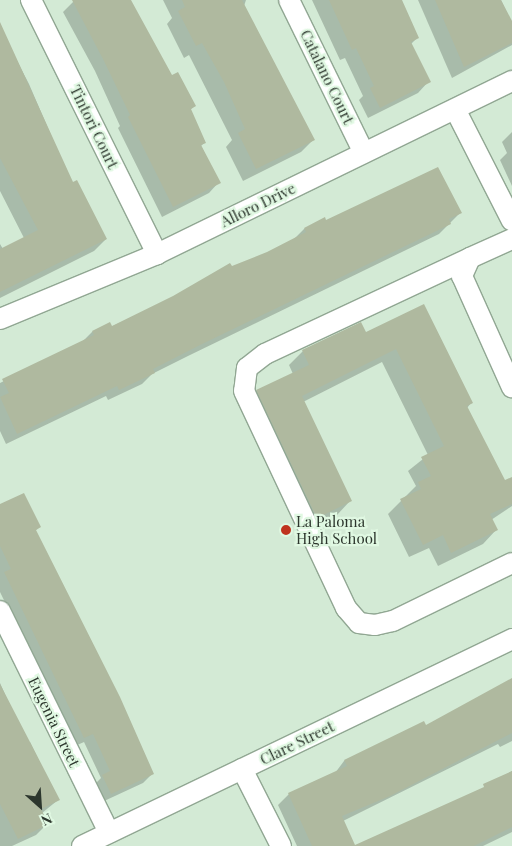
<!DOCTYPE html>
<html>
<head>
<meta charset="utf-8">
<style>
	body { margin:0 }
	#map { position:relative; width:512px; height:846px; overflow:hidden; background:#d3ead5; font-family:"Playfair Display",serif }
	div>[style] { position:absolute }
	.shadow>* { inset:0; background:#0003 }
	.building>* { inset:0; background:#afb99f }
	.roads { filter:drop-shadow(1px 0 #91a793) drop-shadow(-1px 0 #91a793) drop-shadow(0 1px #91a793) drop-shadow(0 -1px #91a793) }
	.minor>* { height:20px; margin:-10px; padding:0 10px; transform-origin:10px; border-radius:10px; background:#fff }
	.dots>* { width:14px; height:14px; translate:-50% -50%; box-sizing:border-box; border:2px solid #e0f8e2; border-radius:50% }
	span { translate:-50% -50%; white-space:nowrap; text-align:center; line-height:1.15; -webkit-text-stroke:4.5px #e0f8e2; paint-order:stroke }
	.street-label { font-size:15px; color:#2c362d }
	.poi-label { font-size:15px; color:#2c362d }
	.left { translate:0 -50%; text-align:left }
	.north { position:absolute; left:15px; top:781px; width:50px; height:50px; -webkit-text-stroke:4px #e0f8e2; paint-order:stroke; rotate:154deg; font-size:14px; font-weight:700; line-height:20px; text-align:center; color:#2c362d }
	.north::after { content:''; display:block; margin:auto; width:18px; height:22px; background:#2c362d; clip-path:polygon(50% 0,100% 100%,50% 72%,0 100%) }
</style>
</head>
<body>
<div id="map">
	<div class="shadow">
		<div style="clip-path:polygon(75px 0,129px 0,171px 77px,194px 106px,190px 110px,205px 142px,201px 146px,219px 182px,209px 193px,162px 217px,118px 128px,120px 126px,95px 71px,63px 12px)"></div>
		<div style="clip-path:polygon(163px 0,246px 0,244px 6px,313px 140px,301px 152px,243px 181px,226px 147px,232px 140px,189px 55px,184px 58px,167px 24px,172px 18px)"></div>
		<div style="clip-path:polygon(312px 0,385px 0,418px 37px,411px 44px,429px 81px,418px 93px,368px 118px,359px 100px,363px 96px,345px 58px,340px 60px)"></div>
		<div style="clip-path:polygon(418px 0,501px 0,512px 23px,512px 45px,452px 78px)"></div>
		<div style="clip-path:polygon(0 28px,29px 84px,72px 184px,106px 239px,94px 251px,0 298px,0 244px,3px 249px,24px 238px,0 191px)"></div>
		<div style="clip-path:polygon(512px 132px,512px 186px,500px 160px,507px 153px,502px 142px)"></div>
		<div style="clip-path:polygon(460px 213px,439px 234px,188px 356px,152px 374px,142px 384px,108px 400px,106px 396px,6px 444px,0 431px,0 383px,82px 342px,92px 332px,110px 324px,111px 327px,267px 253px,294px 239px,304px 229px,326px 222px)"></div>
		<div style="clip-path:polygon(423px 306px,471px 403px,467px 408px,504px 482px,512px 489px,512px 506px,491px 520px,496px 530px,483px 544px,438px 566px,429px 548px,409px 557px,388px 514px,416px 486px,408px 471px,428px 455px,382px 362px,303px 402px,350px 501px,337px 515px,303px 531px,243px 404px,257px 391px,293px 374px,289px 365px,303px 351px,366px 334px)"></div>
		<div style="clip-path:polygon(0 506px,39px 527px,35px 531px,152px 774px,143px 783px,102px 802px,94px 785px,101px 778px,84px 742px,75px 746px,0 592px)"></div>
		<div style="clip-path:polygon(0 683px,27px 744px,30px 742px,58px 800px,42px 813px,47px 824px,36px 835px,12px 846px,0 846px)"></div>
		<div style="clip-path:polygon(512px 683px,512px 741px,500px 747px,498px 744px,343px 821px,354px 846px,297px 846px,278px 805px,289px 794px,335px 773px,344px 761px,425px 727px)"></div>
		<div style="clip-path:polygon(512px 771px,512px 832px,483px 846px,357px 846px,477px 792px)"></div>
	</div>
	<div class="building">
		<div style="clip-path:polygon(72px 0,131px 0,172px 75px,178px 72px,196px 106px,191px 109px,206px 143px,201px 145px,221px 183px,173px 207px,128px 117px,130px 115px,104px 61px)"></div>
		<div style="clip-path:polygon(182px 0,242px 0,315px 140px,256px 169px,238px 133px,245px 129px,224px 82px,202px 43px,196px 46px,178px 11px,185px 7px)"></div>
		<div style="clip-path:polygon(329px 0,402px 0,419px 38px,411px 42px,431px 82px,380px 108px,370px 88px,374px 86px,356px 48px,352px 50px)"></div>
		<div style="clip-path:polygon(435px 0,501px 0,512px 21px,512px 43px,464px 67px)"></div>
		<div style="clip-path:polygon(0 22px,73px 182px,77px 180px,107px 239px,0 292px,0 249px,38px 230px,0 158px)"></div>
		<div style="clip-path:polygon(438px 167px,462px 213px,449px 219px,451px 224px,200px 345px,153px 369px,155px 373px,119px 390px,117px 386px,17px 434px,0 397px,9px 393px,2px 379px,94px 335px,92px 331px,110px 322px,112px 326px,173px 296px,230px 263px,232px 266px,267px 252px,306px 232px,304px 228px,325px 217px,326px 220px)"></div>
		<div style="clip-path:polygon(424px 304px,473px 403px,467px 406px,505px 480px,512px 477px,512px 504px,490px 514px,498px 530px,451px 553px,443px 535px,423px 545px,400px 499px,421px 489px,418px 482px,431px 476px,421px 457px,444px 446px,396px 349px,302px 396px,352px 501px,317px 518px,256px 390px,309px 365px,302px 350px,361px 322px,366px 332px)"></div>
		<div style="clip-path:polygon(24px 493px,41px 527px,36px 530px,120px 697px,154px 774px,111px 794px,102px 775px,110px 771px,93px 734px,84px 738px,4px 572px,11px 569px,0 546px,0 504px)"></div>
		<div style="clip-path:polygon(512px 678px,512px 733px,390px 796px,342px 816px,355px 845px,484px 787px,483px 784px,512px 771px,512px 827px,474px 846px,312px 846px,288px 793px,347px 766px,344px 760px,424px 721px,426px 725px)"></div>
		<div style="clip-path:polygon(0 684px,60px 800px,41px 809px,49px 824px,18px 839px,0 804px)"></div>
	</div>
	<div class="roads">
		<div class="minor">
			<div style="left:31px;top:0;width:284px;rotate:63.6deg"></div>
			<div style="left:289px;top:0;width:170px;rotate:63.9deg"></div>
			<div style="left:456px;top:111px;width:123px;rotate:63deg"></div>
			<div style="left:512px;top:239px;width:46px;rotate:155.7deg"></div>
			<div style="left:470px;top:258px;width:20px;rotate:114deg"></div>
			<div style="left:462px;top:276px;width:122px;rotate:65.8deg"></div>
			<div style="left:470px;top:258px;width:226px;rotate:154.9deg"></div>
			<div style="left:265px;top:354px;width:23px;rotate:142deg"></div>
			<div style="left:247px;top:368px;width:23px;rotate:97deg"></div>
			<div style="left:244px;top:391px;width:240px;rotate:64.8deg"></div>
			<div style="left:346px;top:608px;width:20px;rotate:49deg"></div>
			<div style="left:359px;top:623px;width:16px;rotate:7deg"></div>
			<div style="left:375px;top:625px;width:18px;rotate:-13deg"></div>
			<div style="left:393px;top:621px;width:132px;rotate:-26deg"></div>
			<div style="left:0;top:319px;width:170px;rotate:-22.5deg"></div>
			<div style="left:157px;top:254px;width:395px;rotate:-26deg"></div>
			<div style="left:0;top:611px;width:247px;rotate:63.8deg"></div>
			<div style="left:242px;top:769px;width:86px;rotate:63.1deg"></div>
			<div style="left:82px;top:846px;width:477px;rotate:-25.7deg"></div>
		</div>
	</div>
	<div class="dots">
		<div style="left:286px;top:530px;background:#bf331e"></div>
	</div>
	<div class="street-label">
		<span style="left:327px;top:77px;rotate:64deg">Catalano Court</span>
		<span style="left:94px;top:127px;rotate:64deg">Tintori Court</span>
		<span style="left:258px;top:205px;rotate:-26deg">Alloro Drive</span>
		<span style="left:54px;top:722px;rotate:64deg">Eugenia Street</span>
		<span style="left:297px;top:743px;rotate:-26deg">Clare Street</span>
	</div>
	<div class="poi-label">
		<span class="left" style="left:296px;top:530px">La Paloma<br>High School</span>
	</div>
	<div class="north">N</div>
</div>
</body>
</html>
